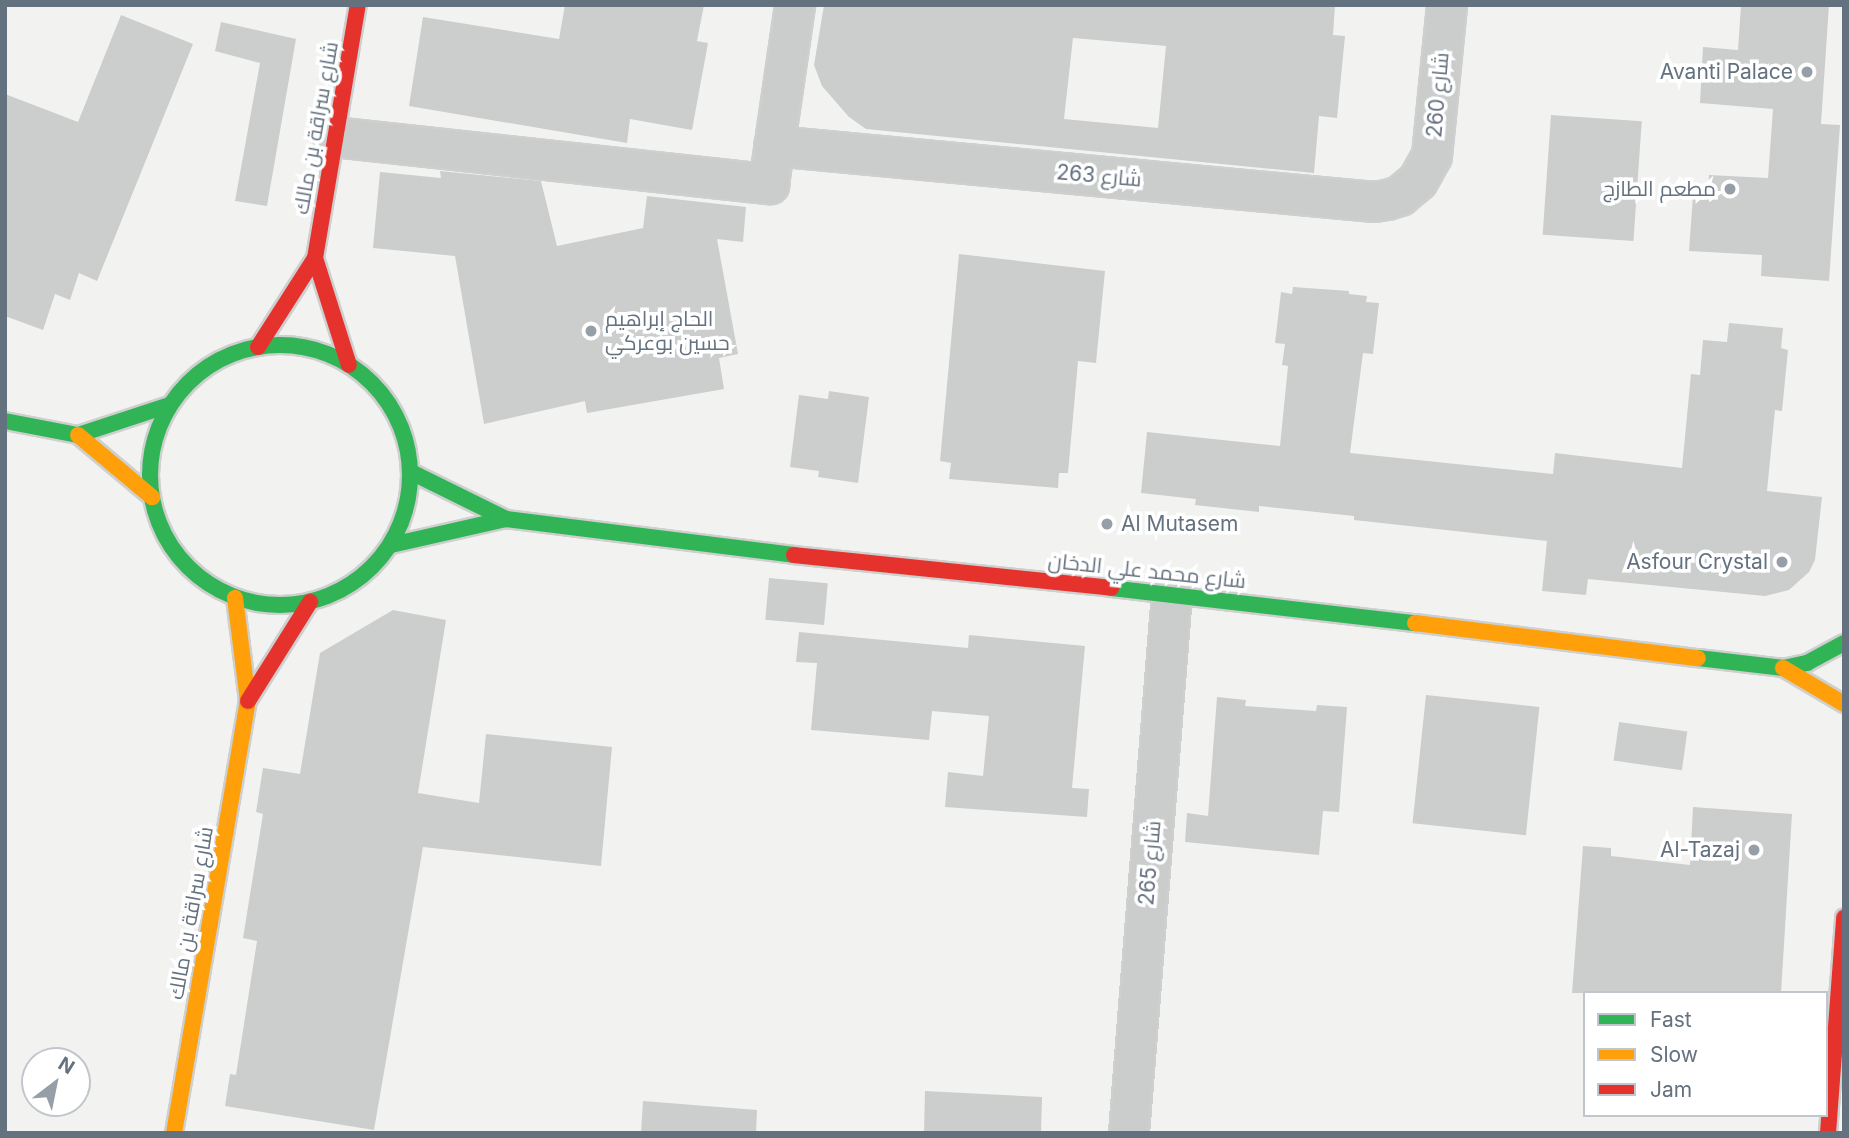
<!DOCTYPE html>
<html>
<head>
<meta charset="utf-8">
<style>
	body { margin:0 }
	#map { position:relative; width:1849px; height:1138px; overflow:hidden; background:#f2f3f1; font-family:Inter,Cairo,sans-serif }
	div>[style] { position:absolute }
	.building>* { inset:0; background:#cccdcd; transform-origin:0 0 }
	.roads { filter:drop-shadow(2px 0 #cecfcf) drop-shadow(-2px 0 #cecfcf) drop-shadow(0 2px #cecfcf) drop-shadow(0 -2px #cecfcf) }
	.street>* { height:38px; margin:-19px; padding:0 19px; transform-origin:19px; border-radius:19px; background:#cbcccc }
	.fast>* { height:16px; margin:-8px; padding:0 8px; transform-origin:8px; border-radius:8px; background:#30b455 }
	.fast>.ring { margin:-8px; padding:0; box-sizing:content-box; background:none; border:16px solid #30b455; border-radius:50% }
	.slow>* { height:16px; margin:-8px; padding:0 8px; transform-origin:8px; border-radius:8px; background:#ff9f0a }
	.jam>* { height:16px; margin:-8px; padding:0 8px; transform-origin:8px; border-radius:8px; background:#e5322d }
	.dots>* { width:19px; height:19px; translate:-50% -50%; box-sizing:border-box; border:4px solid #fff; border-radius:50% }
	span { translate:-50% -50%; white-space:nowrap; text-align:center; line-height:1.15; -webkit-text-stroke:7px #fff; paint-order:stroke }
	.poi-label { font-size:21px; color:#64717f }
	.right { translate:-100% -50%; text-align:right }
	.left { translate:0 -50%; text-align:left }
	.street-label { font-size:21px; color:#64717f }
	.frame { position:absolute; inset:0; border:7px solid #64717f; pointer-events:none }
	.legend { position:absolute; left:1583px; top:991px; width:245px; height:126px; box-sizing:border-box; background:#fff; border:2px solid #c1c6cc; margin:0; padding:9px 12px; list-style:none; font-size:21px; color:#64717f }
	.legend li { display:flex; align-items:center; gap:14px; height:35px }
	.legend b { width:35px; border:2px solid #c1c6cc }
	.north { position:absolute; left:21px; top:1047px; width:70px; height:70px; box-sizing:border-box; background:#fff; border:2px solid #c1c6cc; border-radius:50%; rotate:32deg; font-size:19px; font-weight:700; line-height:28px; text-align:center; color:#64717f }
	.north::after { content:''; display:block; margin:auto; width:24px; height:32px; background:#969ea7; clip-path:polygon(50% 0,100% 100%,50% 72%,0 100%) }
</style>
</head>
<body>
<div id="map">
	<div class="building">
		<div style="clip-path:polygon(565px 5px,704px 5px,697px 41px,708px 43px,692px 130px,630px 119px,627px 143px,409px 106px,423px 17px,559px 39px)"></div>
		<div style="clip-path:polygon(evenodd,824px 5px,1335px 5px,1333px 35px,1345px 36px,1337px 118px,1319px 116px,1314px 173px,866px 129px,849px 117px,822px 86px,814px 65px,824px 5px,1073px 38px,1166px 46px,1158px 128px,1064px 119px,1073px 38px)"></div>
		<div style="clip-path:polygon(1741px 5px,1829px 5px,1821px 124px,1840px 125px,1829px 281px,1761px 276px,1762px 255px,1689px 251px,1693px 196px,1708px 197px,1709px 175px,1768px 178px,1773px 109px,1700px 103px,1703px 47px,1738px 50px)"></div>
		<div style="clip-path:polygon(121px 15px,193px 44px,97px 281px,79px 273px,70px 300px,55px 294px,43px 330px,5px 316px,5px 94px,78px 122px)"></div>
		<div style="clip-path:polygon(221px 22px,296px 39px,267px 206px,235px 201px,260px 63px,215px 51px)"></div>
		<div style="left:1551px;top:115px;width:91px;height:120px;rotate:4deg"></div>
		<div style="clip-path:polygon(440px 171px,541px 181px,557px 246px,643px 228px,647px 196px,746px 207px,743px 242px,717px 239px,738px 354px,719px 358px,724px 389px,587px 413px,585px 401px,484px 424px,455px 256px,373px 248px,380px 172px,441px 178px)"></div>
		<div style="clip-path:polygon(959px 254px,1105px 271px,1096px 363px,1078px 361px,1068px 473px,1059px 473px,1058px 488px,949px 479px,951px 463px,940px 461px)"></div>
		<div style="clip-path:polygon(1293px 287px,1349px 291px,1349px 294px,1367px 296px,1366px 302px,1379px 303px,1373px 354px,1363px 353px,1350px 453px,1553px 474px,1555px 453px,1682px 468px,1691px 374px,1700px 375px,1703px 340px,1727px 342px,1729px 323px,1783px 328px,1781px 348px,1788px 350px,1782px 411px,1775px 410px,1767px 491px,1822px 497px,1815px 560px,1809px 572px,1789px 590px,1765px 596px,1588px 579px,1586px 595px,1542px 591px,1547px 541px,1354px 520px,1354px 516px,1259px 506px,1259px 512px,1195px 505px,1196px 499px,1141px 493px,1147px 432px,1280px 446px,1288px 366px,1282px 365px,1285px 344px,1275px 343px,1281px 292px,1292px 294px)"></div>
		<div style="clip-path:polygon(829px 391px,869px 397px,858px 483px,818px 477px,819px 471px,790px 467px,799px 395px,828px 399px)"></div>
		<div style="left:769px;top:578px;width:59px;height:42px;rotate:5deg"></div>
		<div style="clip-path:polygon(393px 610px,446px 620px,418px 793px,479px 803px,486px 734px,612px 747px,601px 866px,423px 847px,374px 1130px,225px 1106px,230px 1074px,236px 1075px,257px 941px,243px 938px,263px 814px,256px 812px,263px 768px,300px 774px,320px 653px)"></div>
		<div style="clip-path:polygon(799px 632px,968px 648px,969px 635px,1085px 646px,1072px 788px,1089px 789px,1087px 817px,945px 807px,948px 772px,983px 776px,989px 716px,932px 711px,929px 740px,811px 730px,817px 663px,796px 662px)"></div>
		<div style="left:1426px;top:695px;width:114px;height:129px;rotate:6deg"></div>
		<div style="clip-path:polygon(1217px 697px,1246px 700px,1245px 706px,1316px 711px,1317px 705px,1347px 707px,1339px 812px,1323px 811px,1319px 855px,1185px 842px,1187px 813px,1208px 816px)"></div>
		<div style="left:1619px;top:722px;width:69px;height:39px;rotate:8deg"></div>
		<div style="clip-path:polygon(1693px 807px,1792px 814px,1781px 993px,1572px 993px,1583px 846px,1611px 848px,1611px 856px,1690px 865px)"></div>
		<div style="clip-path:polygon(925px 1091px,1042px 1097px,1041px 1133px,924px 1133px)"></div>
		<div style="clip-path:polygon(643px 1101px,757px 1110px,756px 1133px,641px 1133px)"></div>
	</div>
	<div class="roads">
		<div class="street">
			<div style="left:333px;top:137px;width:439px;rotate:6.2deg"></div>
			<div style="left:769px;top:184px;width:181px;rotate:-81.7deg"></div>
			<div style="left:774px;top:146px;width:603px;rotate:5.33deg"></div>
			<div style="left:1374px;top:202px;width:13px;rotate:-9deg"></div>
			<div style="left:1387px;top:200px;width:14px;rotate:-17deg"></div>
			<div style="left:1400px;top:196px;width:23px;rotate:-40deg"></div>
			<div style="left:1418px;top:181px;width:29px;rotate:-61deg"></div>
			<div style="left:1432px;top:156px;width:152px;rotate:-84.3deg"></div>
			<div style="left:1129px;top:1133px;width:541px;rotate:-85.44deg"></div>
		</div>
		<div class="fast">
			<div class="ring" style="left:150px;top:345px;width:244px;height:244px"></div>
			<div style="left:5px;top:421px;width:74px;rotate:10.9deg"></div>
			<div style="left:78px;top:435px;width:96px;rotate:-18.2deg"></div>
			<div style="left:411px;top:472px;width:106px;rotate:26.3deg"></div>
			<div style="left:506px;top:519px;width:290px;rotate:7.1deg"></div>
			<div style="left:391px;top:545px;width:118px;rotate:-12.7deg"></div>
			<div style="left:1111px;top:588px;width:306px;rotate:6.6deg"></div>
			<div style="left:1698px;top:658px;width:86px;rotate:6.7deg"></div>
			<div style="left:1783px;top:668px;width:25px;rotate:-12deg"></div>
			<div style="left:1807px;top:663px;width:42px;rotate:-28.4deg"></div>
		</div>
		<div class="slow">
			<div style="left:78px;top:435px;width:97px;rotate:40deg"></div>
			<div style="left:1415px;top:623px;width:285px;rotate:7.1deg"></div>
			<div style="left:1783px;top:668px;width:71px;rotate:30.5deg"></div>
			<div style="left:174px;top:1133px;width:438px;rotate:-80.3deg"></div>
			<div style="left:248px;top:701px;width:104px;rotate:-97.2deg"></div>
		</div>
		<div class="jam">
			<div style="left:315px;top:258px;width:112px;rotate:72.4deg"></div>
			<div style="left:258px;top:347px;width:106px;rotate:-57.4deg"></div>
			<div style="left:315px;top:258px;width:257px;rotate:-80.4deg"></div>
			<div style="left:794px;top:555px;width:319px;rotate:5.9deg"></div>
			<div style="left:248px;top:701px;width:117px;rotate:-57.9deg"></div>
			<div style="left:1828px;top:1133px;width:216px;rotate:-85.7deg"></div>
		</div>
	</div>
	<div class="dots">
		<div style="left:1807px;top:72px;background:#969ea7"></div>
		<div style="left:1730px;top:189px;background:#969ea7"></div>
		<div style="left:591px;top:331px;background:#969ea7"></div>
		<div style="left:1107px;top:524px;background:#969ea7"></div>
		<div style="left:1782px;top:562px;background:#969ea7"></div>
		<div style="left:1754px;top:850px;background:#969ea7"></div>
	</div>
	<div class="poi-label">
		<span class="right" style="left:1793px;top:72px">Avanti Palace</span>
		<span class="right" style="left:1716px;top:189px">مطعم الطازج</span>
		<span class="left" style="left:605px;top:331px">الحاج إبراهيم<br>حسين بوعركي</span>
		<span class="left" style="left:1121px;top:524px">Al Mutasem</span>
		<span class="right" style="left:1768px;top:562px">Asfour Crystal</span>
		<span class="right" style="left:1740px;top:850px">Al-Tazaj</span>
	</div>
	<div class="street-label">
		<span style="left:1438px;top:95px;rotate:-85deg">شارع 260</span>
		<span style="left:316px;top:128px;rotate:-80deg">شارع سراقة بن مالك</span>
		<span style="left:1099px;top:176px;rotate:5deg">شارع 263</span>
		<span style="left:1147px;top:571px;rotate:6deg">شارع محمد علي الدخان</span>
		<span style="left:1150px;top:863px;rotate:-85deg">شارع 265</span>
		<span style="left:191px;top:913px;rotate:-80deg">شارع سراقة بن مالك</span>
	</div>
	<div class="frame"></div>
	<ul class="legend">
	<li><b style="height:9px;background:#30b455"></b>Fast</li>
	<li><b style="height:9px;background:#ff9f0a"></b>Slow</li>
	<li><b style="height:9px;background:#e5322d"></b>Jam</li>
	</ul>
	<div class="north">N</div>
</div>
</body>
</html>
